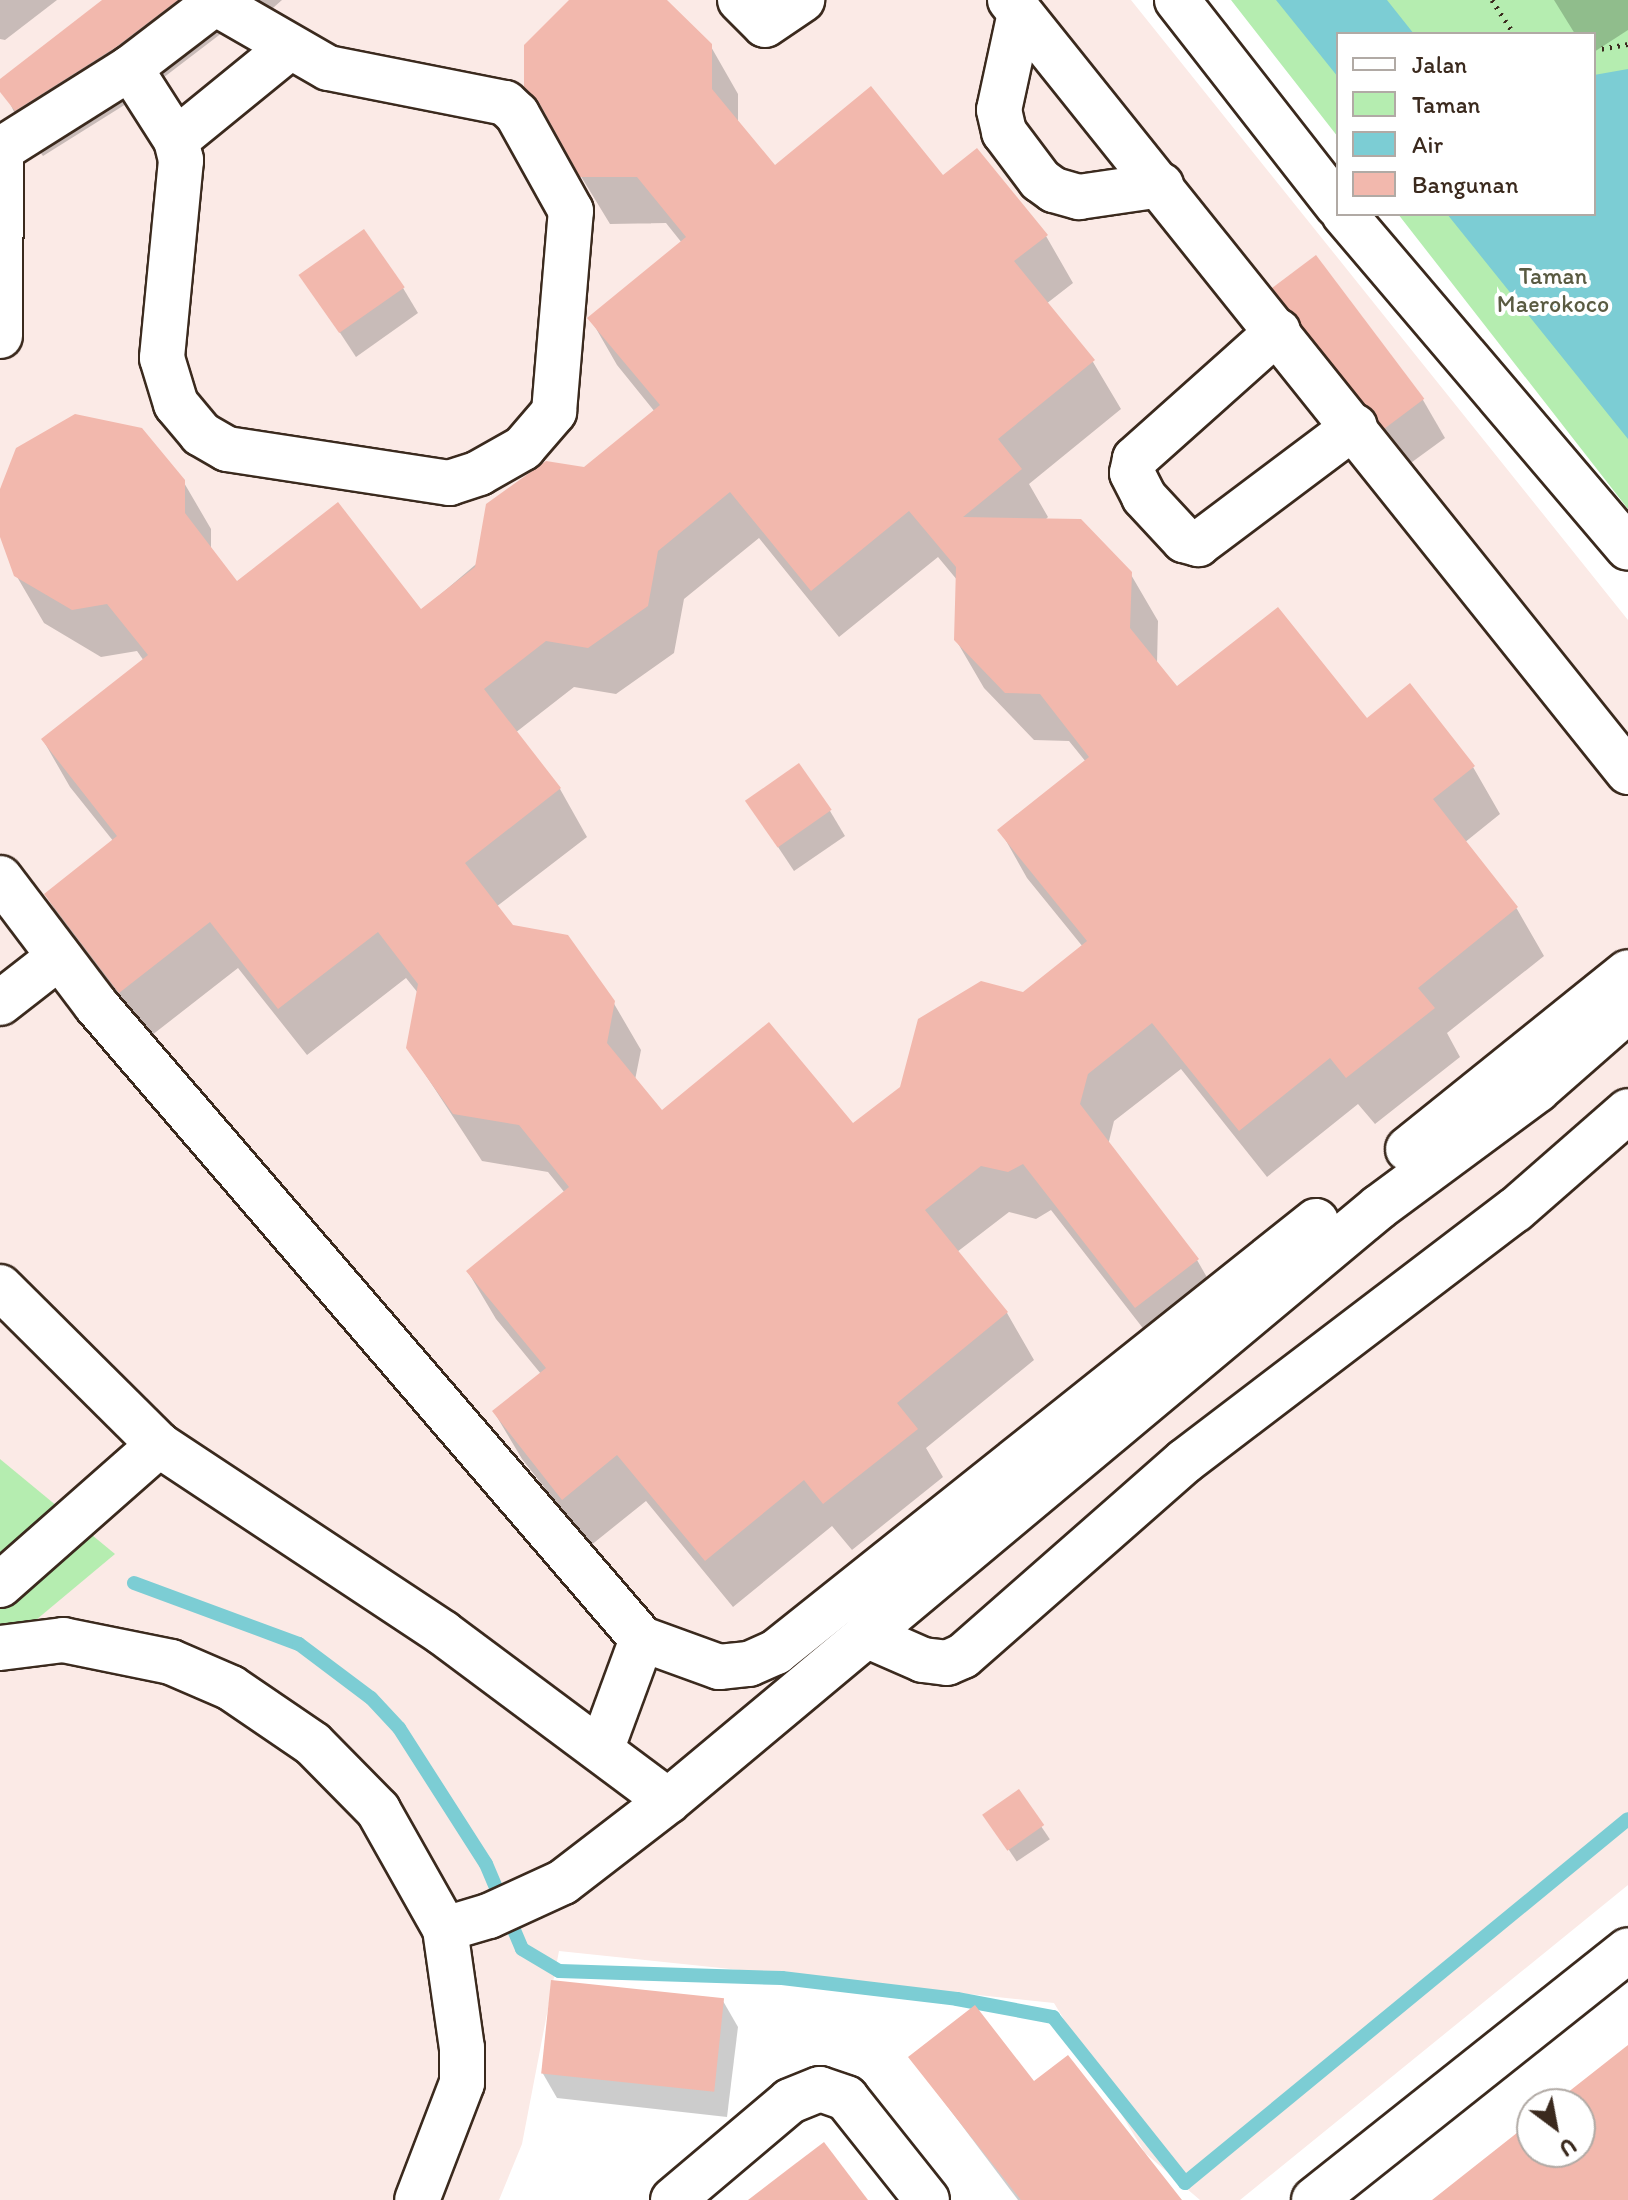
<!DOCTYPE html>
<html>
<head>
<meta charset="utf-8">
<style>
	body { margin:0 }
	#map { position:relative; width:1628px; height:2200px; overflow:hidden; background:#fff; font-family:Itim,sans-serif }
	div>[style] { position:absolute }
	.built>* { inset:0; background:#fbeae6 }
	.green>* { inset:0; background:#b5edb0 }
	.water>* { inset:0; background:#7ccdd4 }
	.shadow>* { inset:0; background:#0003; transform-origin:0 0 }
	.stream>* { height:14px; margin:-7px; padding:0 7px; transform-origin:7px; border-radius:7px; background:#7ccdd4 }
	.building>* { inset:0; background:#f2b8ad; transform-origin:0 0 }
	.path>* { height:5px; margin-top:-2.5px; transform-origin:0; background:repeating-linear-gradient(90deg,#3b2a1e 0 2px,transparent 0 8px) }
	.roads { filter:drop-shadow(2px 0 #3b2a1e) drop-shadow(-2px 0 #3b2a1e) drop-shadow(0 2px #3b2a1e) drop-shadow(0 -2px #3b2a1e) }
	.minor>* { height:44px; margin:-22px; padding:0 22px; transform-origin:22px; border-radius:22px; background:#fff }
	span { translate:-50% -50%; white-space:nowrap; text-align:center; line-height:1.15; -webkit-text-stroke:8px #fff; paint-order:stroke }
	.park-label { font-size:24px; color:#5a5b42 }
	.legend { position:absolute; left:1336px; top:32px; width:260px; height:184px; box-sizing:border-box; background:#fff; border:2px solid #b1aaa5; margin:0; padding:10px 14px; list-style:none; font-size:24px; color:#3b2a1e }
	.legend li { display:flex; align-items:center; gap:16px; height:40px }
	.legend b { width:40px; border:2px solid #b1aaa5 }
	.north { position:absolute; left:1516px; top:2088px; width:80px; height:80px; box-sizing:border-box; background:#fff; border:2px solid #b1aaa5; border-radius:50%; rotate:148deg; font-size:22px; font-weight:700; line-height:32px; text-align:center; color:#3b2a1e }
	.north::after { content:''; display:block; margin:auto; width:28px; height:36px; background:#3b2a1e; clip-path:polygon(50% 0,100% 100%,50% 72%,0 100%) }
</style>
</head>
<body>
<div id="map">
	<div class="built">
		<div style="clip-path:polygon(0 0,1131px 0,1628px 620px,1628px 1885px,1240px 2200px,1200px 2200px,1145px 2153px,1054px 2003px,559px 1951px,522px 2144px,499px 2200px,0 2200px)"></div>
	</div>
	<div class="green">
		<div style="clip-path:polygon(1231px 0,1628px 0,1628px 509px,1398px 214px,1594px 214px,1594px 34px,1338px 34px,1338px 137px)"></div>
		<div style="clip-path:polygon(0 1459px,115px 1554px,0 1650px)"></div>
	</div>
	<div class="water">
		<div style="clip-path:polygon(1276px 0,1387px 0,1414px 34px,1338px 34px,1338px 77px)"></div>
		<div style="clip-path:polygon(1628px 69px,1628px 439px,1447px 214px,1594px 214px,1594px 75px)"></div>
	</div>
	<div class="shadow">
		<div style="clip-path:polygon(0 0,57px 0,5px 40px,0 39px)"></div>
		<div style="clip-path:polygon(105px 0,282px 0,256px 23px,231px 26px,142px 94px,43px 156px,23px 131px,0 82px)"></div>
		<div style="clip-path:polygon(evenodd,572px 0,664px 0,710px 45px,738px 94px,738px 124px,774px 168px,943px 178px,1046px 236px,1073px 283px,1046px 304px,1093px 362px,1121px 409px,1029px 484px,1048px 517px,1044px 521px,1130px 573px,1158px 621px,1157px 664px,1177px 689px,1366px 720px,1473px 767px,1500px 814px,1464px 843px,1517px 909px,1544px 956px,1447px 1033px,1460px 1057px,1375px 1124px,1358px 1104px,1267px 1177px,1181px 1069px,1114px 1121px,1108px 1145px,1197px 1260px,1224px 1307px,1163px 1354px,1051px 1210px,1036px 1219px,1009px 1212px,957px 1252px,1007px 1313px,1034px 1360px,926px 1448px,943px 1477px,852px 1550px,832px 1526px,733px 1607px,646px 1501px,590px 1546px,522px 1459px,494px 1412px,541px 1374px,496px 1319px,468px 1272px,565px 1193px,548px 1172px,482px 1161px,408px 1048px,418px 993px,406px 978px,307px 1055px,238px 968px,147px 1039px,74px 942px,46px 895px,114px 842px,70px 787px,43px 740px,144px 661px,137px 651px,101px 657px,44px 623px,16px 575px,0 531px,0 495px,183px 481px,211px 529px,211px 550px,237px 583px,421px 611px,655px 412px,617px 365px,590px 318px,682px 243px,666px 223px,610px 224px,526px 86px,572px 0,759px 538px,839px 637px,938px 557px,958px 581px,956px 640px,984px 688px,1034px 740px,1069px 741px,1086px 762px,1000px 830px,1027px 878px,1083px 947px,853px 1126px,662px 1113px,635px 1080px,641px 1050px,613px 1002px,512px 927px,496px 907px,587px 837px,560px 789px,515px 733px,574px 687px,616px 694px,674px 653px,684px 599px,759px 538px)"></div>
		<div style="clip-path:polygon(1554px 0,1628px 0,1628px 30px,1594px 52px,1594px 34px,1575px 34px)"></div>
		<div style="clip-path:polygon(302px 275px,403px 288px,418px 313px,356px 357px)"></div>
		<div style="clip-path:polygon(1275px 288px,1423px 400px,1445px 438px,1408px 465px,1297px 326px)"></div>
		<div style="clip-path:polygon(748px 802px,830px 811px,845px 836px,794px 871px)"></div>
		<div style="left:1018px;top:1792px;width:57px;height:40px;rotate:56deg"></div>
		<div style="clip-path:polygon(723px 2001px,738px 2027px,727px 2117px,557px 2098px,542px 2072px)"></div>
		<div style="clip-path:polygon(911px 2058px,1034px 2083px,1180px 2200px,1018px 2200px)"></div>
	</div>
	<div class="stream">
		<div style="left:134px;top:1583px;width:176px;rotate:20.3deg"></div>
		<div style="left:299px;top:1644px;width:90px;rotate:36.9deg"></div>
		<div style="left:371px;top:1698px;width:41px;rotate:47deg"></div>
		<div style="left:399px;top:1728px;width:161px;rotate:57.4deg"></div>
		<div style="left:486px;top:1864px;width:92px;rotate:67deg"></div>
		<div style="left:522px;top:1949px;width:43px;rotate:30.7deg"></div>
		<div style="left:559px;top:1971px;width:223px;rotate:1.8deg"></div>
		<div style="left:782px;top:1978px;width:176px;rotate:6.8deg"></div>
		<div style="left:957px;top:1999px;width:98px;rotate:10.6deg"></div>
		<div style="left:1053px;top:2017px;width:212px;rotate:51.5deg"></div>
		<div style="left:1185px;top:2183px;width:573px;rotate:-39.41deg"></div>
	</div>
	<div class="building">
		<div style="clip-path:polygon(102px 0,178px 0,116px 47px,15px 111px,0 92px,0 79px)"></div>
		<div style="clip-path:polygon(evenodd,569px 0,667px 0,712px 44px,712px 89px,775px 165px,871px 86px,943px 175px,977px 148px,1048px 235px,1014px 261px,1095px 360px,998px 439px,1022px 469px,963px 517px,1081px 519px,1132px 572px,1130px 628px,1177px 686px,1278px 607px,1367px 718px,1410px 683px,1475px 766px,1433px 799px,1518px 907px,1418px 988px,1435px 1008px,1346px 1078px,1330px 1058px,1239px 1131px,1152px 1023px,1088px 1074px,1080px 1104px,1199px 1259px,1135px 1308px,1023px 1164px,1008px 1172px,981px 1166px,925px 1210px,1008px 1312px,897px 1403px,918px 1429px,823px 1504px,804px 1480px,705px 1561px,617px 1455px,562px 1500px,492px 1411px,546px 1368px,466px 1271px,569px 1187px,519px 1125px,453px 1114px,406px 1048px,418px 984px,378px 932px,278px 1009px,210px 922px,119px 993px,44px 894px,117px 836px,41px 739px,148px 655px,107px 604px,72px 610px,14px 576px,0 537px,0 489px,16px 448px,75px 414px,142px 428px,185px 480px,185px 513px,237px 581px,338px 502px,421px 609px,475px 567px,486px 504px,546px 461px,584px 467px,660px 405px,587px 318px,686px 237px,637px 177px,580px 177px,539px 102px,524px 87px,524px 45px,569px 0,730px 492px,811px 591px,909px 511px,956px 567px,954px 640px,1005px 693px,1040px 694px,1089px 757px,997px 830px,1087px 941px,1023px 992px,981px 981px,918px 1019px,900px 1087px,853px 1123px,769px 1022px,662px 1110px,607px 1043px,615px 1001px,568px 935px,513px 925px,465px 863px,561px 788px,484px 689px,546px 641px,588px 648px,648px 606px,658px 551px,730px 492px)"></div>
		<div style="left:364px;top:229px;width:71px;height:80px;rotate:55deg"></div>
		<div style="left:1316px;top:255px;width:180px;height:55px;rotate:53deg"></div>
		<div style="left:799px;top:763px;width:57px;height:66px;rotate:55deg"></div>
		<div style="left:1019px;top:1789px;width:44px;height:45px;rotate:55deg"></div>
		<div style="left:551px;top:1980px;width:174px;height:94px;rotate:6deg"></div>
		<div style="clip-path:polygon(975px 2005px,1034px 2081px,1068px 2055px,1182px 2200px,1021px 2200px,908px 2057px)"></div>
		<div style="clip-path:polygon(1628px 2045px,1628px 2200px,1432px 2200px,1532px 2121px,1532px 2152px,1580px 2152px,1580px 2104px,1553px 2104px)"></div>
		<div style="clip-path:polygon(824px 2142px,868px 2200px,748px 2200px,791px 2167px)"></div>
	</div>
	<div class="path">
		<div style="left:1492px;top:0;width:40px;rotate:57.1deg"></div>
		<div style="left:1594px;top:50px;width:35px;rotate:-10deg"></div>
	</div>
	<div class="roads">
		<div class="minor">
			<div style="left:740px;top:0;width:35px;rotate:45deg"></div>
			<div style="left:765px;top:25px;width:45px;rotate:-34deg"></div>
			<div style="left:1010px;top:0;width:989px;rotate:51.32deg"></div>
			<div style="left:1177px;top:0;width:261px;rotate:52deg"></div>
			<div style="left:1020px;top:13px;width:99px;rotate:102.2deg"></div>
			<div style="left:999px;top:110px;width:23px;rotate:77deg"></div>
			<div style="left:1004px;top:132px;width:60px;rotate:53.1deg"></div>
			<div style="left:1040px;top:180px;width:17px;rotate:36deg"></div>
			<div style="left:1054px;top:190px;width:26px;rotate:16deg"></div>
			<div style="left:1079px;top:197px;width:83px;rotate:-8.3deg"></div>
			<div style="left:130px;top:68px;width:85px;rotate:57.4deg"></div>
			<div style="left:176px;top:140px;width:21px;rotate:76deg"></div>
			<div style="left:181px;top:160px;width:199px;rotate:95.5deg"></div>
			<div style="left:162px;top:358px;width:48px;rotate:73.1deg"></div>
			<div style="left:176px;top:404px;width:39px;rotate:50deg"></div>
			<div style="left:201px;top:434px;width:30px;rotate:30deg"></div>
			<div style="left:227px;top:449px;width:225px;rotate:8.7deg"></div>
			<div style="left:449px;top:483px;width:32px;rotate:-18deg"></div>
			<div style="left:479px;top:473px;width:51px;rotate:-29.6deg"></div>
			<div style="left:523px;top:448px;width:48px;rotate:-49.3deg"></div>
			<div style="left:554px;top:412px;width:202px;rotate:-85.2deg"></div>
			<div style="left:571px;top:211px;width:111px;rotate:-119.1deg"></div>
			<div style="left:517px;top:114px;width:16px;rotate:-137deg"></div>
			<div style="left:505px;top:103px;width:180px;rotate:-168.8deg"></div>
			<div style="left:328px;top:68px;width:130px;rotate:-150.1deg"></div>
			<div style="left:176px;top:140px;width:146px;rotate:-39.2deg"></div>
			<div style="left:0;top:150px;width:154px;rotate:-32.2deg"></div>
			<div style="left:130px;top:68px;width:112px;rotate:-37.4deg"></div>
			<div style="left:1344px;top:214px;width:438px;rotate:49.6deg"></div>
			<div style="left:1278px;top:331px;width:192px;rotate:138.2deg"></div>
			<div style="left:1135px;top:459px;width:14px;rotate:102deg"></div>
			<div style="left:1132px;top:473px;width:27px;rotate:63deg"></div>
			<div style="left:1144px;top:497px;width:59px;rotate:47.1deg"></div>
			<div style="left:1184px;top:540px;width:15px;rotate:16deg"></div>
			<div style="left:1198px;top:544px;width:196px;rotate:-36.9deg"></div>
			<div style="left:0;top:336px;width:187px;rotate:-89.7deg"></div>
			<div style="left:0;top:878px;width:159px;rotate:52.9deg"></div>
			<div style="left:96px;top:1005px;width:837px;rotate:49.27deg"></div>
			<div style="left:642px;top:1639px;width:116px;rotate:110.2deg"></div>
			<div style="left:0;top:1003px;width:75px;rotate:-37.9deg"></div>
			<div style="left:1408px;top:1149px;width:282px;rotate:-38.8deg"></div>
			<div style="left:0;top:1287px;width:224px;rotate:44.8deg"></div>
			<div style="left:159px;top:1445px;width:341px;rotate:33.5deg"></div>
			<div style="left:443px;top:1633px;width:281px;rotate:36.7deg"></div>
			<div style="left:668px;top:1801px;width:926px;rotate:-39.88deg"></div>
			<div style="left:1379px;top:1207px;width:197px;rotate:-36.5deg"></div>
			<div style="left:1537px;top:1090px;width:121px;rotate:-41.3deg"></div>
			<div style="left:0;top:1585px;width:212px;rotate:-41.4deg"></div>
			<div style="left:866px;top:1635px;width:62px;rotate:23.7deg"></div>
			<div style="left:923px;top:1660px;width:24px;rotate:7deg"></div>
			<div style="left:947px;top:1663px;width:17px;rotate:-24deg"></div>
			<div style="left:963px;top:1656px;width:295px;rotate:-41.3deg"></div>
			<div style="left:1185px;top:1461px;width:415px;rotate:-37.3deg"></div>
			<div style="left:1515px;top:1210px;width:150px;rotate:-41.2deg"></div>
			<div style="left:642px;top:1639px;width:82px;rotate:20deg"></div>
			<div style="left:719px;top:1667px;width:30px;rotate:-6deg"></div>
			<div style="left:749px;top:1664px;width:30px;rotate:-24deg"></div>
			<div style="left:776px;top:1652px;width:691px;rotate:-38.6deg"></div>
			<div style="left:0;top:1648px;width:64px;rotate:-7.2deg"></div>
			<div style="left:63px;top:1640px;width:110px;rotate:11.5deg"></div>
			<div style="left:171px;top:1662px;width:65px;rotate:23.4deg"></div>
			<div style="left:231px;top:1688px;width:99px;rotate:34.3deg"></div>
			<div style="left:313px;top:1744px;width:93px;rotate:45.4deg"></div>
			<div style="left:378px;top:1810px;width:137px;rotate:60.6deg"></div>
			<div style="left:445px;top:1929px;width:120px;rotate:81.9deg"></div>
			<div style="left:462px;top:2048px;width:35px;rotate:90deg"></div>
			<div style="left:462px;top:2083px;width:125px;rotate:111deg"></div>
			<div style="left:445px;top:1929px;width:46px;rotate:-16.5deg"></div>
			<div style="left:489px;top:1916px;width:81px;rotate:-24.7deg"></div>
			<div style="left:563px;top:1882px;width:133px;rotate:-37.6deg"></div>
			<div style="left:673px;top:2200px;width:153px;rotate:-40.2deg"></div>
			<div style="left:790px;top:2101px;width:32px;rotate:-22deg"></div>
			<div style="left:820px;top:2089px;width:28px;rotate:19deg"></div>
			<div style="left:846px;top:2098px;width:130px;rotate:51.5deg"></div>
			<div style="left:1314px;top:2200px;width:401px;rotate:-38.5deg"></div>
		</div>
	</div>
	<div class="park-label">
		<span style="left:1553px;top:290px">Taman<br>Maerokoco</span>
	</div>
	<ul class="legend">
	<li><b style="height:10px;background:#fff"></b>Jalan</li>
	<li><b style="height:22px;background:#b5edb0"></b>Taman</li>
	<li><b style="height:22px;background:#7ccdd4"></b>Air</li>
	<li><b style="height:22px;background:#f2b8ad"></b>Bangunan</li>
	</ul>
	<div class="north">U</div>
</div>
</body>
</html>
